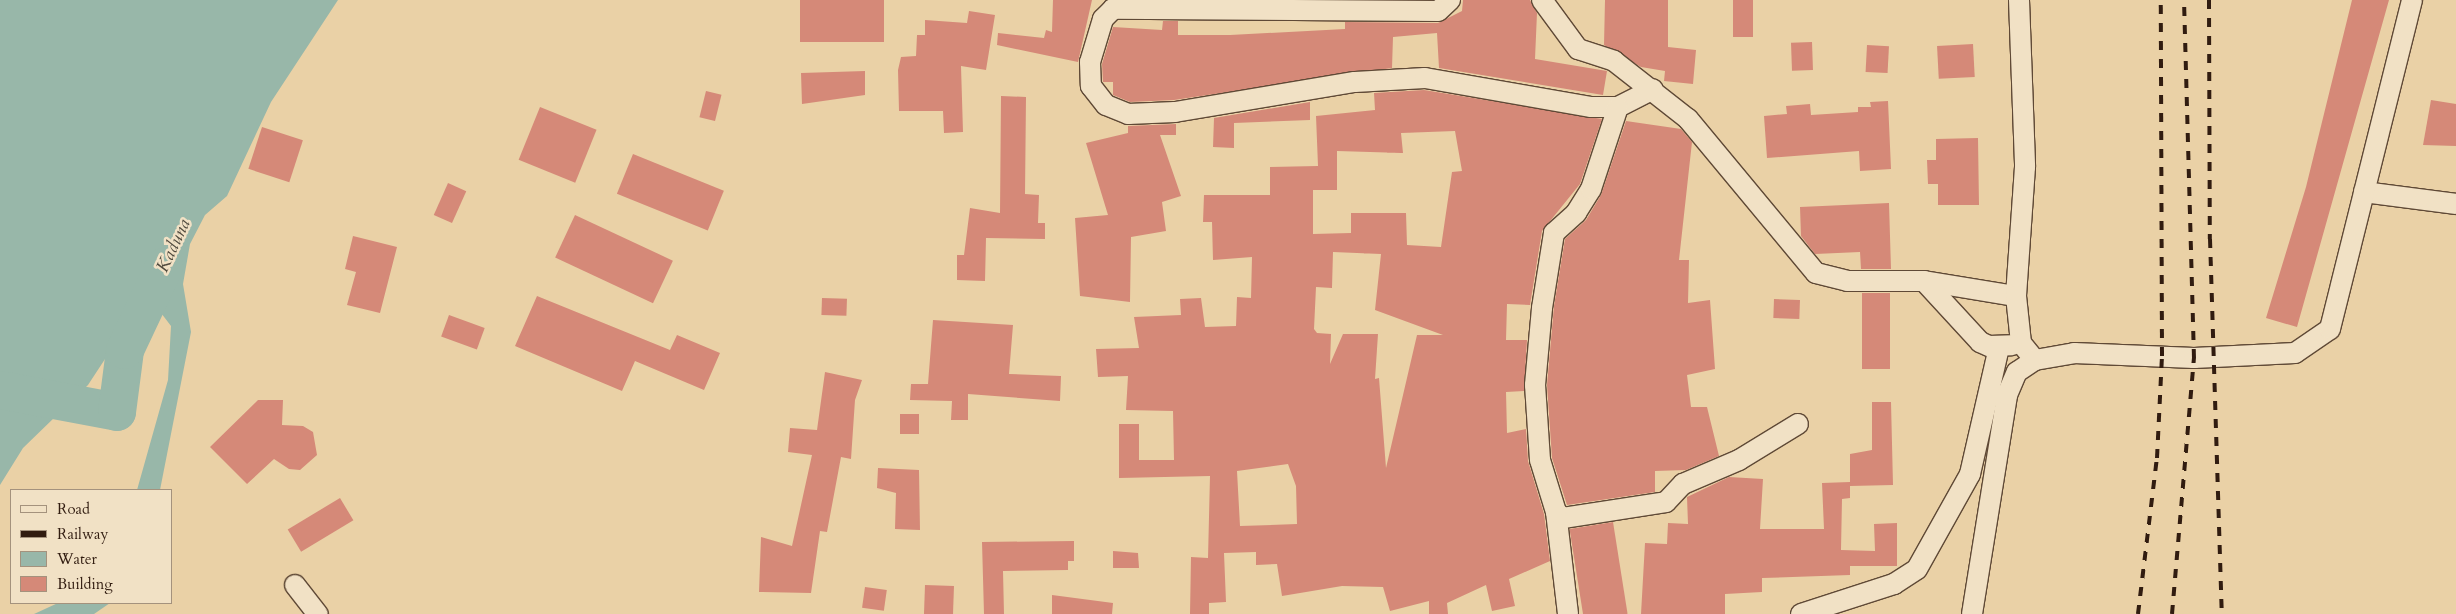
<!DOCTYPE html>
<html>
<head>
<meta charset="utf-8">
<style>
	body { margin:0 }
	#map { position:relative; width:2456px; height:614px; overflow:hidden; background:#ead1a6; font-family:Cardo,serif }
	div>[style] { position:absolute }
	.water>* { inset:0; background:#98b7a9 }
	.river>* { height:38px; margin:-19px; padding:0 19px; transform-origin:19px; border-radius:19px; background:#98b7a9 }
	.building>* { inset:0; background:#d58978; transform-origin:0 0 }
	.roads { filter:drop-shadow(1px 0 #5f4936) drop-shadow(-1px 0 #5f4936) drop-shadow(0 1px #5f4936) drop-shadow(0 -1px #5f4936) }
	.minor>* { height:20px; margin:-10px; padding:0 10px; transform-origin:10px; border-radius:10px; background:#f1e1c5 }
	.rail>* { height:4px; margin-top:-2px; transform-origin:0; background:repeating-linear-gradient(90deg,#311c10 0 9px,transparent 0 18px) }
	span { translate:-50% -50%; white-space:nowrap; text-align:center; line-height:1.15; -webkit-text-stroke:5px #f1e1c5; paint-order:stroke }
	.water-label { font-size:18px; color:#504a3e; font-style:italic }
	.legend { position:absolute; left:10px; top:489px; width:162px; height:115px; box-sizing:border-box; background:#f1e1c5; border:1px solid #a4927d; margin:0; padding:6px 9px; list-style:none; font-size:15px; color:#311c10 }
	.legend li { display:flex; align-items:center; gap:10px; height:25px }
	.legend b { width:25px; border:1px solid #a4927d }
</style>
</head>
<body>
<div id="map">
	<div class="water">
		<div style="clip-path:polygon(0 0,338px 0,271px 102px,227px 196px,205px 215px,190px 244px,183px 284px,191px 332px,160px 490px,137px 490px,168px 380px,171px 326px,158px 309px,142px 313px,126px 327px,88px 385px,23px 448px,0 485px)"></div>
		<div style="clip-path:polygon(58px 603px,110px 603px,94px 614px,34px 614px)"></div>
	</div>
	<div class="river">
		<div style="left:0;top:390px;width:119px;rotate:10.6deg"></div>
		<div style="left:117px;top:412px;width:63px;rotate:-82.6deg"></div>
		<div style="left:125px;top:350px;width:92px;rotate:-64.8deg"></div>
	</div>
	<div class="building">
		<div style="left:800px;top:0;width:84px;height:42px"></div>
		<div style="clip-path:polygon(1053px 0,1092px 0,1078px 62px,997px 45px,998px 33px,1044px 38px,1046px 30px,1052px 32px)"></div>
		<div style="clip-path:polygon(1463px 0,1530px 0,1537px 13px,1535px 59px,1607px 71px,1603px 95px,1439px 68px,1437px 33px,1393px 37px,1392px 68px,1174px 100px,1130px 102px,1113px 95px,1113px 82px,1103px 82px,1102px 64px,1113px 27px,1162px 30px,1163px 21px,1178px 21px,1178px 35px,1230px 35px,1345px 29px,1345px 22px,1438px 23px,1462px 11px)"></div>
		<div style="clip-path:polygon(1605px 0,1668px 0,1668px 47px,1696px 50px,1693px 84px,1664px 81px,1665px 71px,1641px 67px,1604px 45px)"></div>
		<div style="left:1733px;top:0;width:20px;height:37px"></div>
		<div style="clip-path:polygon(2352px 0,2389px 0,2297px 327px,2266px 318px,2306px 187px)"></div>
		<div style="clip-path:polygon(969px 11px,995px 15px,986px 70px,961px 66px,963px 132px,944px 133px,943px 111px,899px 111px,898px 70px,901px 57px,916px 56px,917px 35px,925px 35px,925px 20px,967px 23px)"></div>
		<div style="left:1812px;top:42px;width:28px;height:21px;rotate:88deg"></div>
		<div style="left:1973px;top:44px;width:33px;height:36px;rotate:87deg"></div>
		<div style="left:1867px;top:45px;width:22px;height:27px;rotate:3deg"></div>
		<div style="clip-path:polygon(865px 71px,865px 95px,802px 104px,801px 73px)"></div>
		<div style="clip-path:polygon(evenodd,1424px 90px,1602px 119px,1580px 184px,1542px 231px,1530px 305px,1507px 304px,1506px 340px,1527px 340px,1524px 391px,1506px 392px,1507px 433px,1526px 429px,1528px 461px,1544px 514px,1550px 561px,1509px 579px,1515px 606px,1492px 611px,1486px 585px,1447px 603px,1448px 614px,1429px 614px,1429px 601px,1390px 611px,1383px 587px,1342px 586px,1282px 596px,1277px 564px,1256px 565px,1256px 552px,1224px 553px,1226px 602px,1209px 603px,1209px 614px,1190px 614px,1191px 557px,1208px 558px,1210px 476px,1119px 478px,1119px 424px,1139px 424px,1139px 460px,1174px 460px,1173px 411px,1126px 410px,1128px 376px,1098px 377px,1096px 349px,1139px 348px,1134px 317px,1181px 315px,1180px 299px,1201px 298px,1205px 327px,1236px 326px,1237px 297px,1251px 298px,1252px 257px,1213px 260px,1212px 222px,1203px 222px,1204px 195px,1270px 195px,1270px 167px,1318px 166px,1316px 116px,1375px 110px,1374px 93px,1424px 90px,1455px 131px,1462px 171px,1452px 172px,1441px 247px,1407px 245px,1406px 213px,1351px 213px,1351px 233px,1313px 234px,1313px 190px,1337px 190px,1337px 151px,1403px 153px,1401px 133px,1455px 131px,1424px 90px,1333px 252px,1381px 254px,1375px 310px,1443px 335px,1417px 335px,1386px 468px,1379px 378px,1375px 379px,1378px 334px,1343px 334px,1330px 364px,1331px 334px,1317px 333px,1314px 329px,1316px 287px,1332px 288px,1333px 252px,1424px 90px,1288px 464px,1296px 486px,1297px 524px,1240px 526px,1237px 471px,1288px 464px)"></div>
		<div style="left:706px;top:91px;width:16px;height:27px;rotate:14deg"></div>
		<div style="clip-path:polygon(1001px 96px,1026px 97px,1025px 194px,1039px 195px,1038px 223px,1045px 223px,1045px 239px,986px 238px,985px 281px,957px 280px,957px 255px,964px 255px,970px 208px,1000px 213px)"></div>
		<div style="clip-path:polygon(2431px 100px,2456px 104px,2456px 146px,2423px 145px)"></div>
		<div style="clip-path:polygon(1888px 101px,1891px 169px,1860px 171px,1859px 151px,1767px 158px,1764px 116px,1787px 114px,1786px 106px,1810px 104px,1811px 115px,1858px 112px,1858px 107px,1871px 107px,1870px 102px)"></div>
		<div style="clip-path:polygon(1310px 102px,1310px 120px,1234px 123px,1234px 148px,1213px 147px,1214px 118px)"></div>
		<div style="left:540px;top:107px;width:61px;height:57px;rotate:22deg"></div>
		<div style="clip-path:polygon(1626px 121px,1681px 129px,1692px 142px,1679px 260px,1689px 260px,1688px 303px,1710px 300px,1715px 369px,1687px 375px,1691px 407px,1707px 407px,1719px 456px,1686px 470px,1655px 471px,1655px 492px,1567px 505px,1552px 458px,1547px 385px,1554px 306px,1565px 239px,1586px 220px,1601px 195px)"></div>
		<div style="clip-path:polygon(1176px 124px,1176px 135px,1160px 135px,1181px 196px,1162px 202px,1166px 231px,1131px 237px,1130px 302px,1080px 296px,1075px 218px,1108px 215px,1086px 143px,1128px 133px,1128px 126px)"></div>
		<div style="left:262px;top:127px;width:43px;height:44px;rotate:18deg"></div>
		<div style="clip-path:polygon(1978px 138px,1979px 205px,1938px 205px,1938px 184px,1928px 184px,1927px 160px,1936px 160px,1936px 139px)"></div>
		<div style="left:633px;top:154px;width:98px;height:43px;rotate:22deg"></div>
		<div style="left:448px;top:183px;width:20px;height:35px;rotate:24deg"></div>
		<div style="clip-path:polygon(1889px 203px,1891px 269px,1861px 269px,1860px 252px,1815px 254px,1801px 236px,1800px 207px)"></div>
		<div style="left:575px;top:215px;width:108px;height:47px;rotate:25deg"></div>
		<div style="clip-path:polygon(353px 236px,397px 247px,380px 313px,347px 305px,356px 272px,345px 269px)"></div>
		<div style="left:1862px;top:293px;width:28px;height:76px"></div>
		<div style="clip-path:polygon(537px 296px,670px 350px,677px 335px,720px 353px,704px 390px,635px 361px,622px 391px,515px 346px)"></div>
		<div style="left:822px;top:298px;width:25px;height:17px;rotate:2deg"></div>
		<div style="left:1774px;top:299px;width:26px;height:19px;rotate:2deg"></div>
		<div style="left:449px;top:315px;width:38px;height:23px;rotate:20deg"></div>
		<div style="clip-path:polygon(933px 320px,1013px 325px,1009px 374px,1061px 376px,1060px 401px,968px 394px,968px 420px,951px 420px,952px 401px,910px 400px,911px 384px,928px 384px)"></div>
		<div style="clip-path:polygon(825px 372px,862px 380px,855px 400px,851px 459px,841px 457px,827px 532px,820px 531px,811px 593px,759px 592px,761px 537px,792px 546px,812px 455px,788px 452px,790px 428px,817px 430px)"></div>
		<div style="clip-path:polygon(258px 400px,283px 400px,282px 425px,303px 426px,313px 432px,317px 455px,300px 470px,289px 469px,274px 459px,247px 484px,210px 447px)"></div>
		<div style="clip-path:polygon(1872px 402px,1891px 402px,1893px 485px,1850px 486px,1850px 454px,1872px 450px)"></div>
		<div style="left:900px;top:414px;width:19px;height:20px"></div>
		<div style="clip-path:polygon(878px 468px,919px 470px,920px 530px,895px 529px,896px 493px,877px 488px)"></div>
		<div style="clip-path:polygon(1729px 477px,1763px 479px,1760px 529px,1824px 529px,1822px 483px,1850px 482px,1850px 498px,1842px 499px,1841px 550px,1875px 551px,1874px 524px,1897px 523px,1897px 566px,1850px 566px,1850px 575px,1762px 578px,1762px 592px,1725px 594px,1725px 614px,1641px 614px,1645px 543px,1667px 544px,1668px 523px,1688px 524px,1687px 497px)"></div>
		<div style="left:340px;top:498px;width:26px;height:61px;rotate:59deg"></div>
		<div style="left:1613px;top:522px;width:93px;height:44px;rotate:81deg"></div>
		<div style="clip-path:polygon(1074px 541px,1074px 561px,1068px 561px,1068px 570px,1003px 571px,1004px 614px,984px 614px,982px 542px)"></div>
		<div style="clip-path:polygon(1113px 551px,1138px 553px,1139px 568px,1113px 568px)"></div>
		<div style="left:925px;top:585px;width:29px;height:29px;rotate:2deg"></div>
		<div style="left:865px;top:587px;width:22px;height:21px;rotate:8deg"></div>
		<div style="clip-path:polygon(1052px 595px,1113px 603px,1112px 614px,1052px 614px)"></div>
	</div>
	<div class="roads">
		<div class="minor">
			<div style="left:1450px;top:0;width:16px;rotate:137deg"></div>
			<div style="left:1438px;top:11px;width:325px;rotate:-179.6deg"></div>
			<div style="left:1113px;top:9px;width:14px;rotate:135deg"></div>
			<div style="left:1103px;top:19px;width:45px;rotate:106.8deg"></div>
			<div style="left:1090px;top:62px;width:24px;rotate:88deg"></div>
			<div style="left:1091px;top:86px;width:24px;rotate:52deg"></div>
			<div style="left:1106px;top:105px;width:24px;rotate:22deg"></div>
			<div style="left:1128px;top:114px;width:47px;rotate:-2.4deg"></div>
			<div style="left:1175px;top:112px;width:182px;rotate:-9.5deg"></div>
			<div style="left:1355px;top:82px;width:70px;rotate:-3.3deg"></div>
			<div style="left:1425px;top:78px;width:169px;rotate:9.9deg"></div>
			<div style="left:1591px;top:107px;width:27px"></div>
			<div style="left:1618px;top:107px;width:39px;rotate:-27deg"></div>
			<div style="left:1542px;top:0;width:61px;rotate:53.7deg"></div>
			<div style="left:1578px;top:49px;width:38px;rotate:18deg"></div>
			<div style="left:1614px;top:61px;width:94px;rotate:38.1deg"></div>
			<div style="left:1688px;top:119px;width:200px;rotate:50.3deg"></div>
			<div style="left:1816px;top:273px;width:32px;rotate:14deg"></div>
			<div style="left:1847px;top:281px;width:77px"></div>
			<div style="left:1924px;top:281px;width:93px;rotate:9.3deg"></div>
			<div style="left:2019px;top:0;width:167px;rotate:87.9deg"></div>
			<div style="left:2025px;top:167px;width:129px;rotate:94deg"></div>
			<div style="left:2016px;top:296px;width:47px;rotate:83.9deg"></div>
			<div style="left:2021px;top:343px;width:22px;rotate:51deg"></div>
			<div style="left:2364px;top:192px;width:93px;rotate:7.4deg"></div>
			<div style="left:1924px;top:281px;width:83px;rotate:47.4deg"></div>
			<div style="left:1980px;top:342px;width:10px;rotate:24deg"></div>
			<div style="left:1989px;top:346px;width:23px;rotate:-2deg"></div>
			<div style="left:1556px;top:512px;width:9px;rotate:41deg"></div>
			<div style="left:1563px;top:518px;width:104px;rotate:-8.8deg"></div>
			<div style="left:1666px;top:502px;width:25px;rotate:-47deg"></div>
			<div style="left:1683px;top:484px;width:61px;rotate:-23.2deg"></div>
			<div style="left:1739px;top:460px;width:69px;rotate:-31.4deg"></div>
			<div style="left:295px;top:585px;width:37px;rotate:52deg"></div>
			<div style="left:1568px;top:614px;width:103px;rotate:-96.7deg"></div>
			<div style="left:1556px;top:512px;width:54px;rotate:-107.1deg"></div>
			<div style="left:1540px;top:460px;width:75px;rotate:-93.8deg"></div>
			<div style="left:1535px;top:385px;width:77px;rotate:-84.8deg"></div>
			<div style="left:1542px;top:308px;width:76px;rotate:-80.9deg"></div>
			<div style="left:1554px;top:233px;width:30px;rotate:-42deg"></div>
			<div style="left:1576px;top:213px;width:28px;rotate:-58deg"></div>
			<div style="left:1591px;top:189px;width:86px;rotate:-71.8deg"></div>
			<div style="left:1801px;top:614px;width:98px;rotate:-17.9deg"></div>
			<div style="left:1894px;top:584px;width:27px;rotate:-33deg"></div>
			<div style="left:1917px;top:569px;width:109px;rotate:-60.8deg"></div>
			<div style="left:1970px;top:474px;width:130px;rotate:-77.1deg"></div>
			<div style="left:1972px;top:614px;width:222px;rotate:-80.9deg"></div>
			<div style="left:2007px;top:395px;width:25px;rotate:-67deg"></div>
			<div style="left:2017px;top:372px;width:22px;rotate:-34deg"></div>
			<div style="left:2035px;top:360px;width:40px;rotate:-10deg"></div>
			<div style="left:2074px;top:353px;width:120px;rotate:2.4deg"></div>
			<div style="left:2194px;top:358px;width:101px;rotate:-2.8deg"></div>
			<div style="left:2295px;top:353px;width:42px;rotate:-34.4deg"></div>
			<div style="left:2330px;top:329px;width:339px;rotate:-76deg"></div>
		</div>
	</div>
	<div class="rail">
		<div style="left:2209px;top:0;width:239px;rotate:89.8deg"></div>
		<div style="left:2210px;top:239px;width:375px;rotate:88.2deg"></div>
		<div style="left:2138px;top:614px;width:157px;rotate:-83.1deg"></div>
		<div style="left:2157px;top:458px;width:102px;rotate:-87.2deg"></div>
		<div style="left:2162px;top:356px;width:356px;rotate:-90.2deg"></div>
		<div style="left:2172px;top:614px;width:257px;rotate:-85.1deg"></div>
		<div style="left:2194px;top:358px;width:358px;rotate:-91.6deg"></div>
	</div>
	<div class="water-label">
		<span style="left:174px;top:246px;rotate:-65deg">Kaduna</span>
	</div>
	<ul class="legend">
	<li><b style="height:6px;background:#f1e1c5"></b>Road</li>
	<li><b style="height:6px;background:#311c10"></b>Railway</li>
	<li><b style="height:14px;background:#98b7a9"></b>Water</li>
	<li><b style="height:14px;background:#d58978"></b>Building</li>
	</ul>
</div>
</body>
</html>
